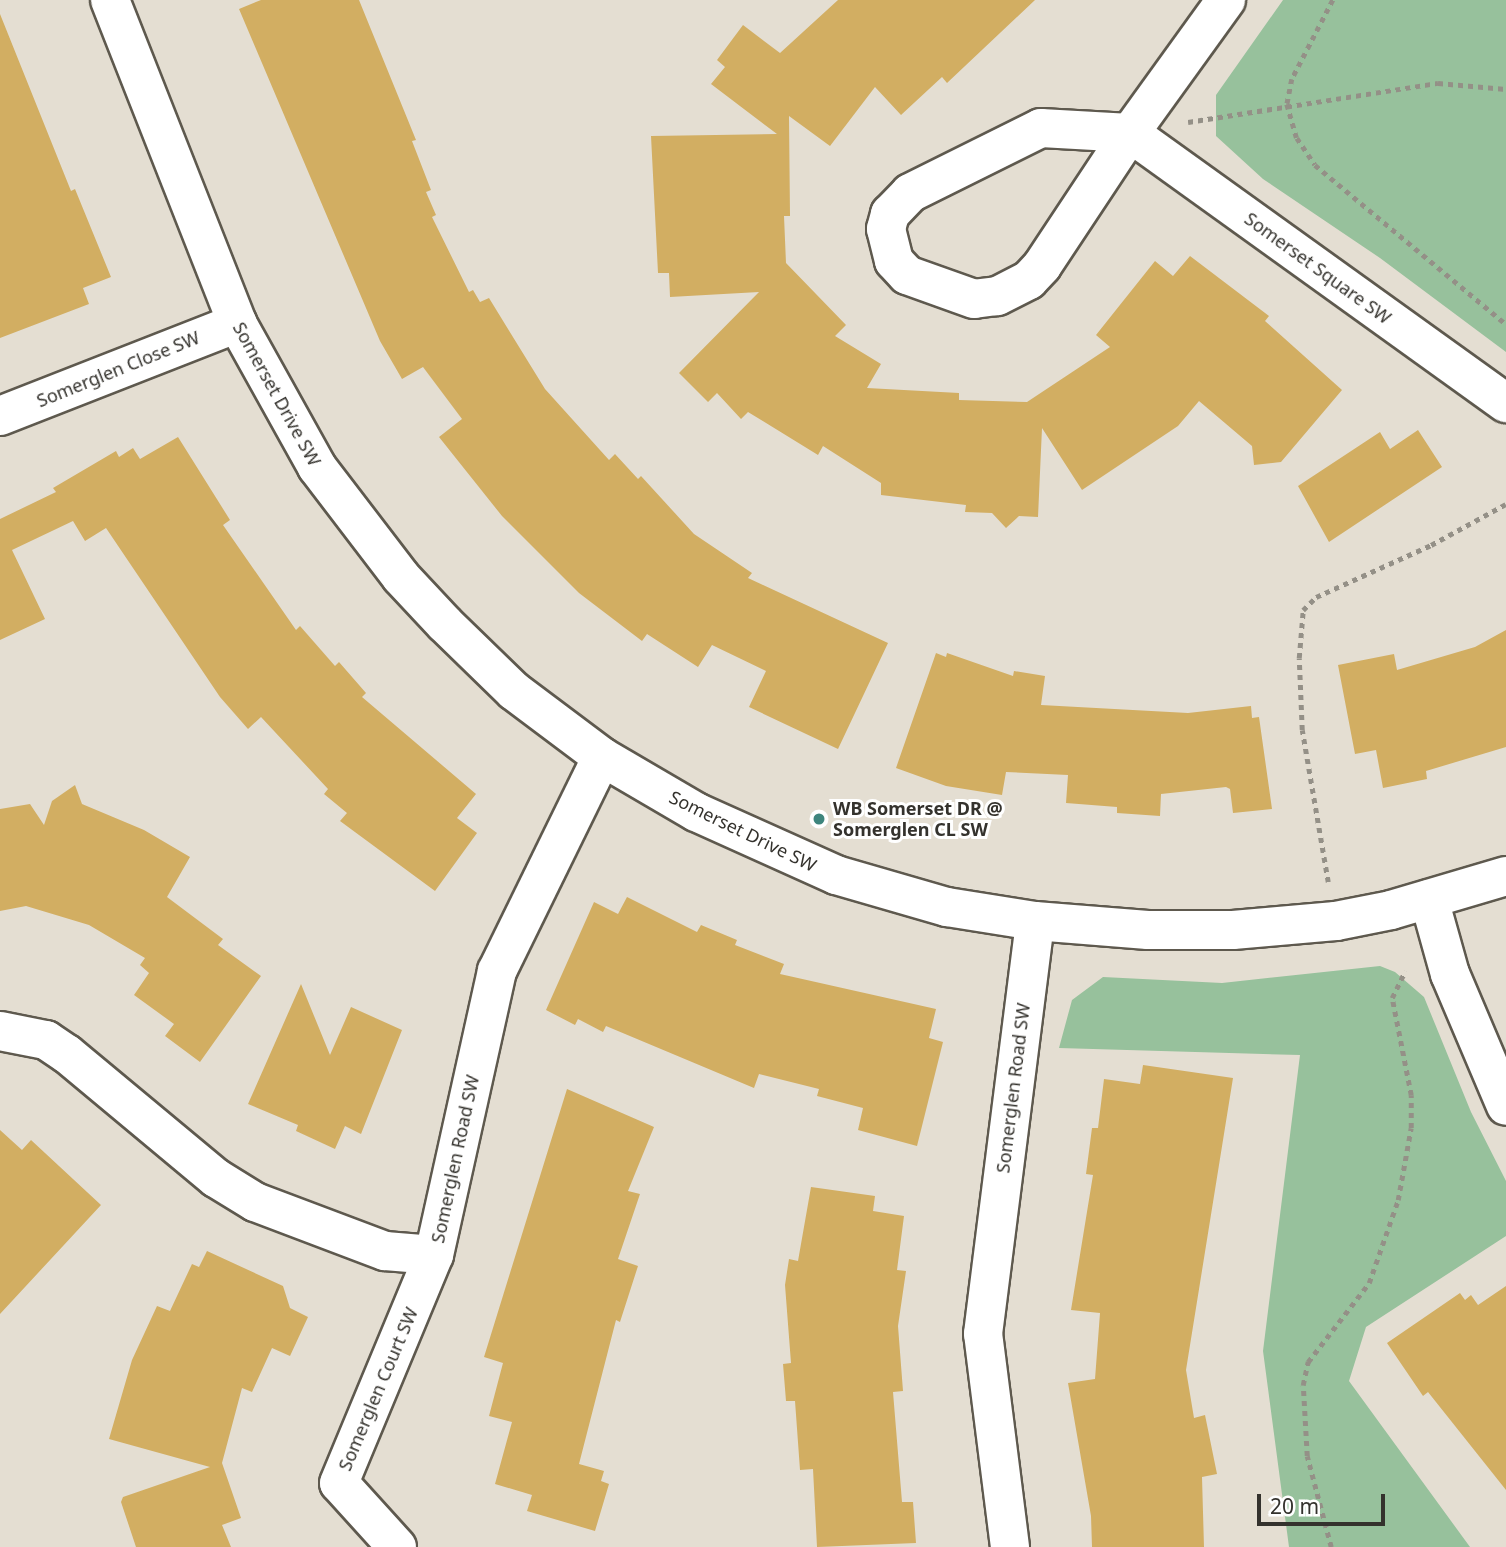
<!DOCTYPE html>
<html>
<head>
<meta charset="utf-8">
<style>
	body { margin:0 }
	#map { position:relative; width:1506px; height:1547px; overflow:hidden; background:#e4ded2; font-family:"Noto Sans",sans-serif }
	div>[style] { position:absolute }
	.green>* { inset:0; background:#97c19c }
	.building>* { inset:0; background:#d2ae62 }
	.path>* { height:4.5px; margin-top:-2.25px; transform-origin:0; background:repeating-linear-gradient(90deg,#949087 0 5px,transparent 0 10px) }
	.roads { filter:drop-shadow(2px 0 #5e594e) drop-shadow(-2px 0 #5e594e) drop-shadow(0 2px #5e594e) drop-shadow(0 -2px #5e594e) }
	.minor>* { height:38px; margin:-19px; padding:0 19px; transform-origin:19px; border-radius:19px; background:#fff }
	.dots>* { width:19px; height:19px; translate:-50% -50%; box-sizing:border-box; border:4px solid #fff; border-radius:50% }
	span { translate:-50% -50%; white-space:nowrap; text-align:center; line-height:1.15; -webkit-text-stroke:6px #fff; paint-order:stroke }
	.street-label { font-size:18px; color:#34322d }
	.poi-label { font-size:18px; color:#34322d; font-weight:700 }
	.left { translate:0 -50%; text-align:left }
	.scale { position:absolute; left:1257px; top:1494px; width:128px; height:32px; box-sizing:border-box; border:4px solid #34322d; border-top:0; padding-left:9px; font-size:21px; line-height:24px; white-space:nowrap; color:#34322d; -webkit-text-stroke:5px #fff; paint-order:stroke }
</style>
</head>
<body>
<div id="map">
	<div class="green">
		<div style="clip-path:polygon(1283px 0,1506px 0,1506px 352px,1380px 258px,1263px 179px,1216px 136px,1216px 95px)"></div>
		<div style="clip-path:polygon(1380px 966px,1395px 972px,1424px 997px,1471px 1112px,1506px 1181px,1506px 1236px,1366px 1327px,1349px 1381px,1470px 1547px,1289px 1547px,1263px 1351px,1300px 1055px,1059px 1048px,1072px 1000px,1103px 977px,1222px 983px)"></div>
	</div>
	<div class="building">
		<div style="clip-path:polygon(261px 0,359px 0,416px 140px,412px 141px,431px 190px,426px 192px,436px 215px,432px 217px,469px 292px,473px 290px,480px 302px,489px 298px,545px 389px,609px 460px,615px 454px,638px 479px,641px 476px,694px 534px,752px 573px,748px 578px,888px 643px,838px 749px,749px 707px,766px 671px,712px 645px,698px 667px,647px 634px,642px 641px,579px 593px,502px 516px,439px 437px,462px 419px,423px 367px,402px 379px,380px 341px,239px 9px)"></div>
		<div style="clip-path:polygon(838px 0,1035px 0,947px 83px,942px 77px,901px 115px,875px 87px,830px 146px,789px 116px,790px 216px,784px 216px,786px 263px,846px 325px,835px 336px,881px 364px,867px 388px,959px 393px,959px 400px,1027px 402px,1110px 347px,1096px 335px,1155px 261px,1173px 276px,1190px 256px,1269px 316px,1265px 321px,1342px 390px,1281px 462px,1254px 465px,1252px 446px,1199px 401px,1178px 426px,1082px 490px,1042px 428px,1038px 517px,1019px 516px,1006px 528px,992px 513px,965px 512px,966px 505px,881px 495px,881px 483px,823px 446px,818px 455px,748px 412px,741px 419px,717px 393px,708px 402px,679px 373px,759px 292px,670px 297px,669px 273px,658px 273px,651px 136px,777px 134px,711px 84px,725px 67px,717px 60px,743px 25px,780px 53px)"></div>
		<div style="clip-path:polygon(0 14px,71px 191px,75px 189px,111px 277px,83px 288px,89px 304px,0 338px)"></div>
		<div style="clip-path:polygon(1418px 430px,1442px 467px,1329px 542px,1298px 486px,1380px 432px,1390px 449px)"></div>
		<div style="clip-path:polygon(178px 437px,230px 520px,223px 525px,296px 630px,300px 626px,335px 666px,339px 662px,366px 693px,362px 697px,476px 794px,457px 818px,477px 833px,435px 891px,340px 821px,347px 813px,324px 794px,328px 789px,261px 717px,248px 729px,220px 697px,106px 528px,85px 541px,73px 521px,12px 550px,45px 619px,0 640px,0 519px,56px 492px,53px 488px,116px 451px,119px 457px,133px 448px,140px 459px)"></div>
		<div style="clip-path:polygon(1506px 630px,1506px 747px,1426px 771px,1427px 779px,1383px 788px,1376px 750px,1355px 754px,1338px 665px,1394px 654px,1397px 670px,1475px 647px)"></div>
		<div style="clip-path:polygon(936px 653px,946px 657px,947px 653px,1013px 676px,1014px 671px,1045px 676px,1041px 705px,1188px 713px,1251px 706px,1252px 718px,1259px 717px,1272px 809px,1233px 813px,1230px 789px,1226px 787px,1161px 794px,1160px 816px,1117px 813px,1117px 807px,1066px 803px,1068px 775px,1006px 772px,1002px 795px,946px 786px,896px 768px)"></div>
		<div style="clip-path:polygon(75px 785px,82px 804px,144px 830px,190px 857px,167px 897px,223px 939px,218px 945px,261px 976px,200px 1062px,165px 1036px,174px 1024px,134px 995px,149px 973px,140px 965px,145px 958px,89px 925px,26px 906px,0 911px,0 809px,30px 804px,44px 825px,52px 801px)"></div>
		<div style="clip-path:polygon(627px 897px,697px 932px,701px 925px,737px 940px,735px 945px,784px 964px,780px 974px,936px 1009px,929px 1038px,943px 1042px,917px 1146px,858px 1130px,863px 1108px,817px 1096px,819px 1089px,759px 1074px,754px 1088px,606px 1026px,603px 1032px,578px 1019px,575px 1025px,546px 1010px,594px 902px,618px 914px)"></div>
		<div style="clip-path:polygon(301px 984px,330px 1055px,351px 1007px,402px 1030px,361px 1134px,345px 1126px,335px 1149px,296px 1131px,298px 1125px,248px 1104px)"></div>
		<div style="clip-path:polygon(1143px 1065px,1233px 1078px,1186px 1370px,1194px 1418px,1205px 1415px,1217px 1474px,1202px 1477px,1204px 1547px,1092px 1547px,1091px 1516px,1068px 1383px,1095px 1379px,1100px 1313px,1071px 1310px,1093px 1175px,1086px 1174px,1092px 1128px,1098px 1128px,1104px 1079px,1140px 1084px)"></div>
		<div style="clip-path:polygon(567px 1089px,654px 1127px,628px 1191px,640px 1194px,618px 1259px,638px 1266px,620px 1322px,616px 1320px,579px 1464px,604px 1471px,601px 1481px,609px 1484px,595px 1531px,527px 1511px,532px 1495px,495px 1484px,512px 1422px,489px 1416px,503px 1363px,484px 1357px)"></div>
		<div style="clip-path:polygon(0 1130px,22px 1150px,31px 1140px,101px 1205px,0 1314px)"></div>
		<div style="clip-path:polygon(811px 1187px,875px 1196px,873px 1211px,904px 1216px,897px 1270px,906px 1271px,898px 1326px,903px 1391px,893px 1392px,902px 1502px,913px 1502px,916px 1543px,817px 1547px,813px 1469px,800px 1470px,795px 1401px,786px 1401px,783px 1364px,791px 1363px,785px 1285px,789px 1259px,798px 1261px)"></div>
		<div style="clip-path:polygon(207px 1251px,283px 1286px,290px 1308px,308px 1317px,290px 1356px,272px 1348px,252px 1392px,242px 1388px,222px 1463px,241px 1518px,222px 1525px,231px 1547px,136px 1547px,121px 1502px,123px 1497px,210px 1467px,109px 1439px,132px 1360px,157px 1306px,170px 1311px,192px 1264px,199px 1267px)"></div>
		<div style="clip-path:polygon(1506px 1286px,1506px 1490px,1428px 1392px,1423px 1396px,1387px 1343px,1460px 1293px,1465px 1300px,1471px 1295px,1478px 1305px)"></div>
	</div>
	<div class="path">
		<div style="left:1333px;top:0;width:89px;rotate:117.4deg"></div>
		<div style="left:1292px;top:79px;width:25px;rotate:101deg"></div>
		<div style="left:1287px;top:104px;width:35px;rotate:74deg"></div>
		<div style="left:1297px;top:138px;width:32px;rotate:56deg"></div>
		<div style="left:1315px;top:165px;width:249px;rotate:39.8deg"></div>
		<div style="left:1188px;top:122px;width:253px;rotate:-8.9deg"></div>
		<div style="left:1438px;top:83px;width:68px;rotate:5deg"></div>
		<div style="left:1328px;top:882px;width:154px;rotate:-99.7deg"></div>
		<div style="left:1302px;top:730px;width:72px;rotate:-92.4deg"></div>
		<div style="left:1299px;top:658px;width:48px;rotate:-85.2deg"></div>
		<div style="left:1303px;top:610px;width:18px;rotate:-45deg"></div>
		<div style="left:1316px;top:597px;width:126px;rotate:-24.3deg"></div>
		<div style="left:1431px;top:545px;width:85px;rotate:-28.7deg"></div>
		<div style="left:1331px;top:1547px;width:94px;rotate:-104.8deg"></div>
		<div style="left:1307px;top:1456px;width:71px;rotate:-93.2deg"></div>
		<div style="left:1303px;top:1385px;width:24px;rotate:-78deg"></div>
		<div style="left:1308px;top:1362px;width:100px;rotate:-52.3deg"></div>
		<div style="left:1369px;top:1283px;width:88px;rotate:-70.7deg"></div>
		<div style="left:1398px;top:1200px;width:73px;rotate:-79.8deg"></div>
		<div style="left:1411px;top:1128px;width:33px;rotate:-90deg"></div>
		<div style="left:1411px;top:1095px;width:99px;rotate:-101.1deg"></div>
		<div style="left:1392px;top:998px;width:30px;rotate:-64deg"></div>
	</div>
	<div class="roads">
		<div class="minor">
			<div style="left:110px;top:0;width:347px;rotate:68.5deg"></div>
			<div style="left:237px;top:323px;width:165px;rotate:60.9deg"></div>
			<div style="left:317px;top:467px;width:138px;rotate:52.6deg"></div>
			<div style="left:401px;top:577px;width:64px;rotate:46.9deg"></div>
			<div style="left:445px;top:624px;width:96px;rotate:44.2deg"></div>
			<div style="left:514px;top:691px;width:110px;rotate:36.9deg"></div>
			<div style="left:602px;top:757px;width:109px;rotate:30.3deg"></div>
			<div style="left:696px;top:812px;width:154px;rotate:24.2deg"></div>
			<div style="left:836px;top:875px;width:116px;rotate:16.1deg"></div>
			<div style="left:947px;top:907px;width:89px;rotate:9deg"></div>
			<div style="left:1035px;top:921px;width:113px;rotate:4.6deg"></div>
			<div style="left:1148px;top:930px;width:85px"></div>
			<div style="left:1233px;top:930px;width:103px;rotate:-5deg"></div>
			<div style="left:1336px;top:921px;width:56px;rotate:-11.3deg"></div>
			<div style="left:1391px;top:910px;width:120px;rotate:-16.5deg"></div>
			<div style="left:1226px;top:0;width:164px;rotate:125.8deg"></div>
			<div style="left:1130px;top:133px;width:159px;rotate:123.5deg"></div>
			<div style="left:1042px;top:266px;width:19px;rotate:133deg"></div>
			<div style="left:1029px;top:280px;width:36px;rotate:153deg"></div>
			<div style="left:997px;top:296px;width:23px;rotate:173deg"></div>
			<div style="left:974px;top:299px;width:71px;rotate:-160.3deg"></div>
			<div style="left:907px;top:275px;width:19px;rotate:-133deg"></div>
			<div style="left:894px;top:261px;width:33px;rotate:-104deg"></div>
			<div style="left:886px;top:229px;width:16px;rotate:-75deg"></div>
			<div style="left:890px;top:214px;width:29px;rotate:-46deg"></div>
			<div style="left:910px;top:193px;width:146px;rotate:-26.4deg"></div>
			<div style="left:1041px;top:128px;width:89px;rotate:3.2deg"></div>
			<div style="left:1130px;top:133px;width:463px;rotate:35.7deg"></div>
			<div style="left:0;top:416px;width:255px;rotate:-21.4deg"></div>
			<div style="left:1429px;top:899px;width:78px;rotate:74.4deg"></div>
			<div style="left:1450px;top:974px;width:143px;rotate:67deg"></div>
			<div style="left:0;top:1031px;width:47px;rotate:11.1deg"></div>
			<div style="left:46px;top:1040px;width:25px;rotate:34deg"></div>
			<div style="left:67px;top:1054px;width:194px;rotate:39.8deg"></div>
			<div style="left:216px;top:1178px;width:46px;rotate:31.6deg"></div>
			<div style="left:255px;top:1202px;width:139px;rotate:20.7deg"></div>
			<div style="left:385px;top:1251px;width:49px;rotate:4.7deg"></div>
			<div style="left:397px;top:1547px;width:86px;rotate:-132.2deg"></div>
			<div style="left:339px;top:1483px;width:247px;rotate:-67.4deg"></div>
			<div style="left:434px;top:1255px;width:291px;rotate:-77.5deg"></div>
			<div style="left:497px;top:971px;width:238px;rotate:-63.9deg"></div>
			<div style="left:1010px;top:1547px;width:215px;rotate:-97.2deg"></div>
			<div style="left:983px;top:1334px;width:416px;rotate:-82.8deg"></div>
		</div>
	</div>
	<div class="dots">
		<div style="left:819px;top:819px;background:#3e857d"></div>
	</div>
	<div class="street-label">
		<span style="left:1318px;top:268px;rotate:36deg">Somerset Square SW</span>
		<span style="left:118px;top:369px;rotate:-22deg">Somerglen Close SW</span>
		<span style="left:277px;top:394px;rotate:61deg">Somerset Drive SW</span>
		<span style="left:743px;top:831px;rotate:26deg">Somerset Drive SW</span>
		<span style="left:1013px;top:1088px;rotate:-83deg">Somerglen Road SW</span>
		<span style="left:455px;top:1159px;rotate:-78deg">Somerglen Road SW</span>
		<span style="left:378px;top:1389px;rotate:-67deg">Somerglen Court SW</span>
	</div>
	<div class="poi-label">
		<span class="left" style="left:833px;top:819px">WB Somerset DR @<br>Somerglen CL SW</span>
	</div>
	<div class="scale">20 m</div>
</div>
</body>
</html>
